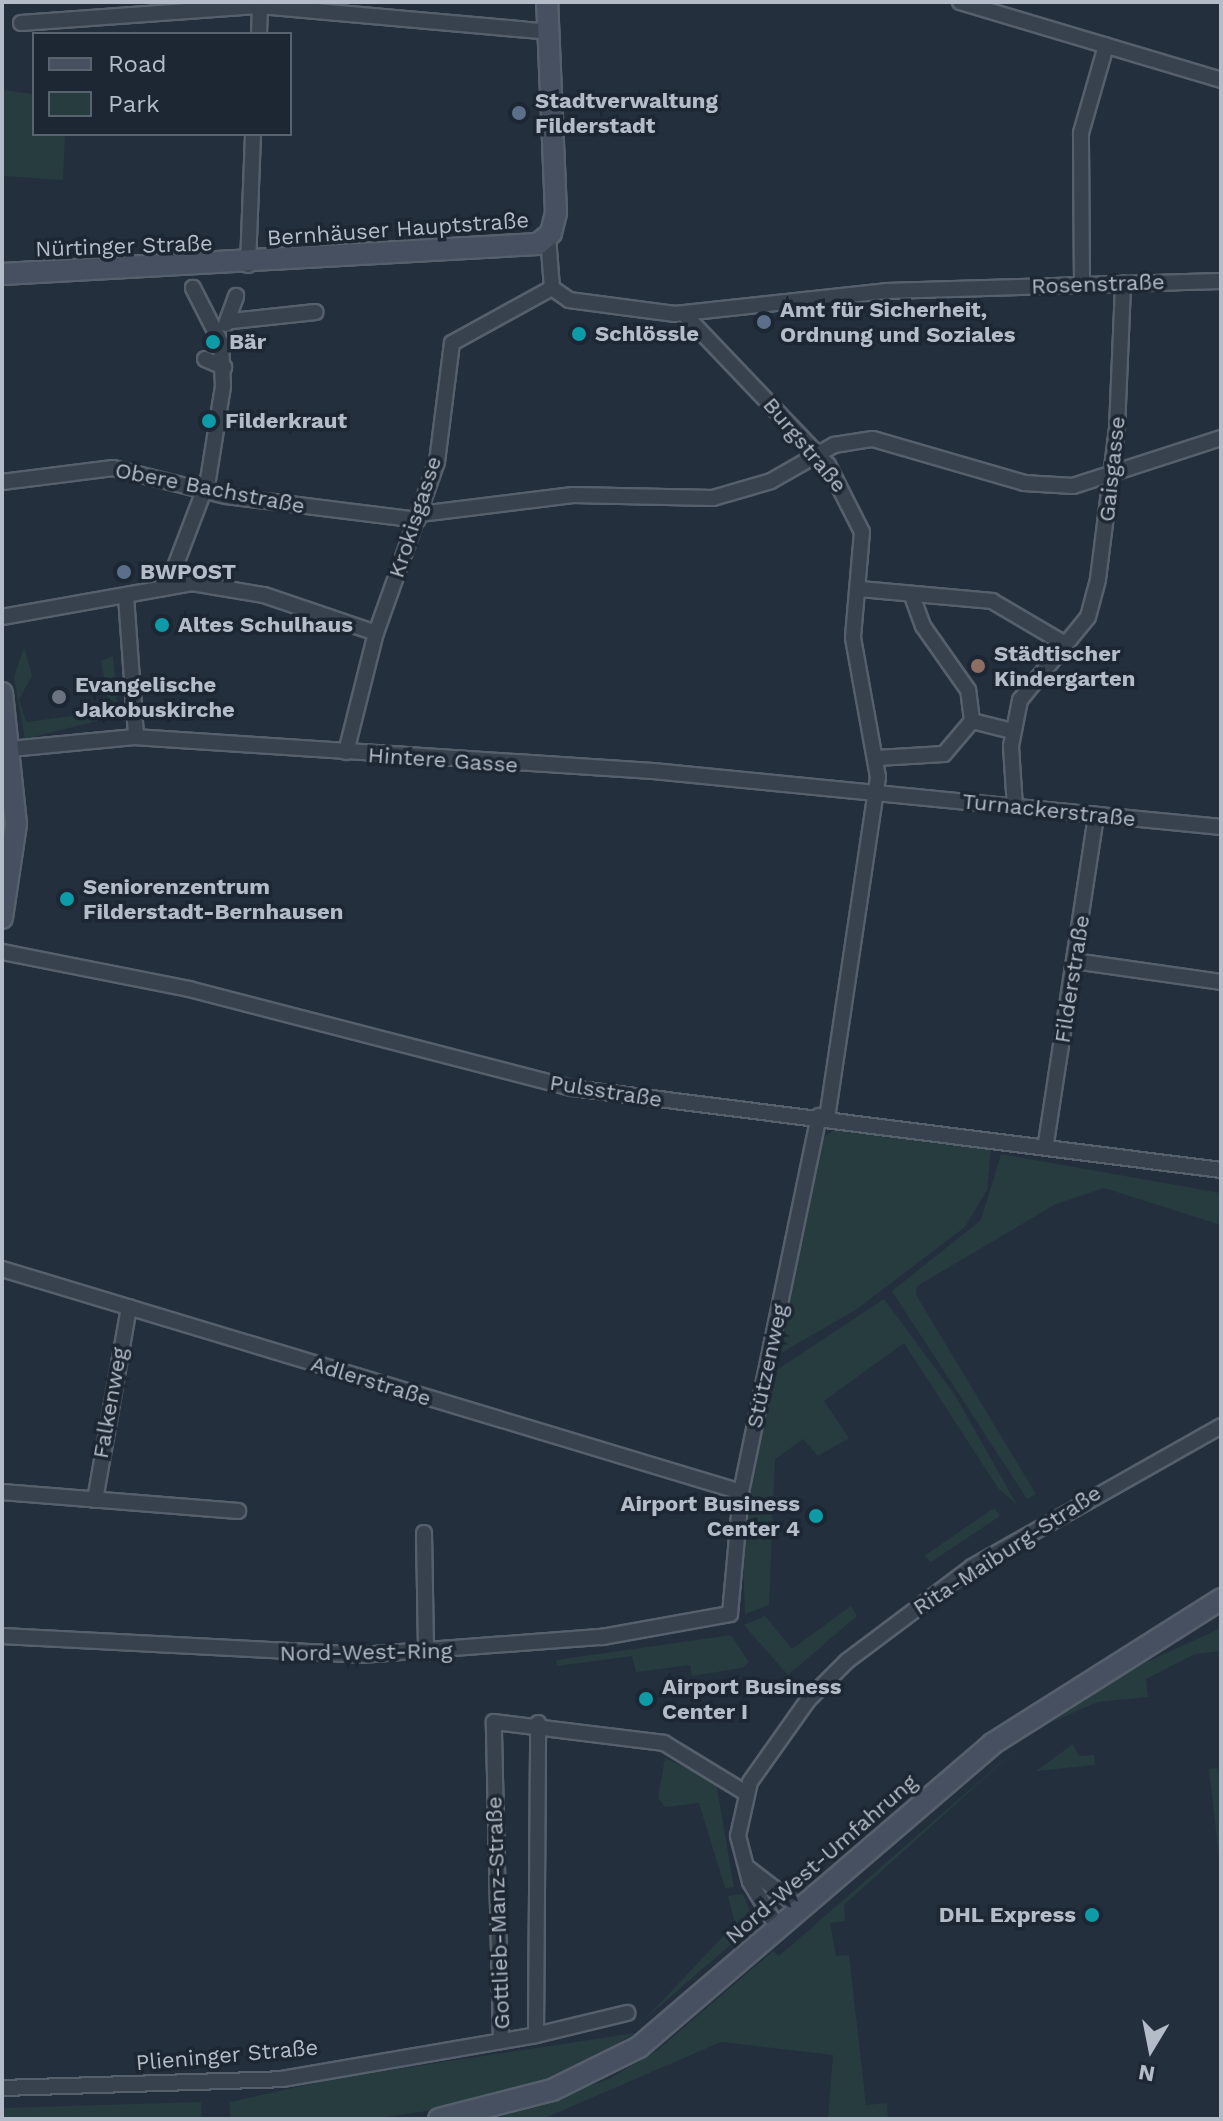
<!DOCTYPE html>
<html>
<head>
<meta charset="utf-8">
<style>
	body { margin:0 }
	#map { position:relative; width:1223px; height:2121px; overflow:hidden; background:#242f3e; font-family:"Work Sans",sans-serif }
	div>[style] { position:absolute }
	.green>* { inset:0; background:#263c3f }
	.roads { filter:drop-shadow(2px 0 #565f6c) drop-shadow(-2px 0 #565f6c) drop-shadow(0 2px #565f6c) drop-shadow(0 -2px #565f6c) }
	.street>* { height:14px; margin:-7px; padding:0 7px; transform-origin:7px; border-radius:7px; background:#38414e }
	.secondary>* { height:20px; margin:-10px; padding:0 10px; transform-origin:10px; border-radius:10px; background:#465061 }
	.dots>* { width:22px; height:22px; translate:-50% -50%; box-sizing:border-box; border:4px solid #1d2633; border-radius:50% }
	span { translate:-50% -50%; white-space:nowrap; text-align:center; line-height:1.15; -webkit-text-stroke:7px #1d2633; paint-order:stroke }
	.poi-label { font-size:22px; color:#b4bcc9; font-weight:700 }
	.left { translate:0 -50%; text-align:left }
	.right { translate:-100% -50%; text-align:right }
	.street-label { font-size:22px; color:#b4bcc9 }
	.frame { position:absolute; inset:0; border:4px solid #b4bcc9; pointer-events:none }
	.legend { position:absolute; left:32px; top:32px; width:260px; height:104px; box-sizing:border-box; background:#1d2633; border:2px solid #59626f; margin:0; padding:10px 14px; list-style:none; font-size:24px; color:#b4bcc9 }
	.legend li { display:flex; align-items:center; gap:16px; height:40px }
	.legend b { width:40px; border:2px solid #59626f }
	.north { position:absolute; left:1111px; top:2009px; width:80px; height:80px; -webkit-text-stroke:6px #1d2633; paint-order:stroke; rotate:190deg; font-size:22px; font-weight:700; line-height:32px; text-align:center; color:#b4bcc9 }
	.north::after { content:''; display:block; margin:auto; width:28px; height:36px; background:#b4bcc9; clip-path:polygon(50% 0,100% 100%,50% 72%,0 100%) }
</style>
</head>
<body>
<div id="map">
	<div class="green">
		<div style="clip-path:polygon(2px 90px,34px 94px,34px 134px,65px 134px,63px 180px,2px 176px)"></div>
		<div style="clip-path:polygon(24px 647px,32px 676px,19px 699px,26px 722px,80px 715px,101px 703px,117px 716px,25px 739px,14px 677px)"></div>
		<div style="clip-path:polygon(113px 656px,117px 703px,108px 698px,101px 661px)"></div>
		<div style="clip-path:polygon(835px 1129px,991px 1148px,987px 1190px,965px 1227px,857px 1309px,776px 1356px,822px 1139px)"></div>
		<div style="clip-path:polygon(1001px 1154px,1221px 1193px,1221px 1225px,1104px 1188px,1056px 1204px,917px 1286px,916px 1295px,1036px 1494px,1027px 1499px,892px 1291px,981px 1220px)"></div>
		<div style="clip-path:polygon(884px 1299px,955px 1395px,1017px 1505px,998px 1488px,904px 1343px,824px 1401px,849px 1438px,818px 1456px,803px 1439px,775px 1459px,769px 1605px,745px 1614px,742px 1533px,774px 1372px)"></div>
		<div style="clip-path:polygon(994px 1508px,1000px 1516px,931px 1562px,924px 1556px)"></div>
		<div style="clip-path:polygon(851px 1606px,857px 1616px,788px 1675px,744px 1625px,765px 1616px,792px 1649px)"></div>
		<div style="clip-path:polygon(1221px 1628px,1221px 1651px,1195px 1654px,1146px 1679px,1148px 1697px,1097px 1702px,1050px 1723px,1138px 1666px)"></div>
		<div style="clip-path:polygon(731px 1635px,749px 1662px,742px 1668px,692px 1676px,690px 1665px,636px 1672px,632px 1656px,557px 1666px,556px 1660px)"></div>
		<div style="clip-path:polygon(1073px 1744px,1079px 1756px,1094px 1755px,1095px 1765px,1036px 1771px)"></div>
		<div style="clip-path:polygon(1021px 1745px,844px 1905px,845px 1921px,830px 1923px,836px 1956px,849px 1955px,866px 2105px,887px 2103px,888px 2119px,828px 2119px,833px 2055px,721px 2042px,545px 2118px,495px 2119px,609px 2079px,659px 2049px,773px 1951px,779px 1956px)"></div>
		<div style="clip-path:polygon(665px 1758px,716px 1782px,734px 1887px,725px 1888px,699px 1803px,665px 1807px,658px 1798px)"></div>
		<div style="clip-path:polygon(1218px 1768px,1221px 1795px,1221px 1873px,1209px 1769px)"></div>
		<div style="clip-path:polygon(743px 1894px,751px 1914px,737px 1939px,645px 2019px,735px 1924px,728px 1896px)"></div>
		<div style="clip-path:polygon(635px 2033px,569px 2073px,455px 2107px,372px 2119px,230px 2119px,230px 2102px,337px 2078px)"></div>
		<div style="clip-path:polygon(201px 2102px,202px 2119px,2px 2119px,2px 2108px)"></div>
	</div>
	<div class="roads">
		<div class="street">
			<div style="left:960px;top:2px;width:272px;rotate:16.6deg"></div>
			<div style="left:21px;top:23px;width:240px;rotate:-4.1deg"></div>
			<div style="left:260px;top:6px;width:292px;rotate:5.1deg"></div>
			<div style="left:259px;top:34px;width:32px;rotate:-88deg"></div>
			<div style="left:548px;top:237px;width:51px;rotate:85.5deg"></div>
			<div style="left:552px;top:288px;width:21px;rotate:35deg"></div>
			<div style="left:569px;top:300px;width:107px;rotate:7.5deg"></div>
			<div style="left:675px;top:314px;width:212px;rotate:-6.2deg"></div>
			<div style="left:886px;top:291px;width:335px;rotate:-1.7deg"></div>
			<div style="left:248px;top:265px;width:131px;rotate:-87.8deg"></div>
			<div style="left:1082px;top:284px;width:151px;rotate:-90.4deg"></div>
			<div style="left:1081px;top:133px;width:91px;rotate:-74deg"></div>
			<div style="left:684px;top:314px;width:209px;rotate:46.4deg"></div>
			<div style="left:828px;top:465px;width:75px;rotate:63.1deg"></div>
			<div style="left:862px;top:532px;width:106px;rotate:94.9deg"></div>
			<div style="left:853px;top:638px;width:141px;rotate:79.8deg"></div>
			<div style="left:878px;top:777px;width:344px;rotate:98.5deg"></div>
			<div style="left:232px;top:321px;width:84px;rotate:-6.1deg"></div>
			<div style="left:226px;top:324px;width:30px;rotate:-70deg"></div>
			<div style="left:205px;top:359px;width:21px;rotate:23deg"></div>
			<div style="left:2px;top:482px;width:112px;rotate:-7.2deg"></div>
			<div style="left:113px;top:468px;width:116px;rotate:13.9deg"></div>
			<div style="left:226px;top:496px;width:193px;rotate:7.1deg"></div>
			<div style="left:420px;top:514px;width:154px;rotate:-7.1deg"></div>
			<div style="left:573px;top:495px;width:140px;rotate:1.2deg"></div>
			<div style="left:713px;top:498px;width:60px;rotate:-16.3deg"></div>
			<div style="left:771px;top:481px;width:73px;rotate:-29.7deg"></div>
			<div style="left:834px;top:445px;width:39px;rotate:-9deg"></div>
			<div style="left:873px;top:439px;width:157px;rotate:16.2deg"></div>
			<div style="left:1024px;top:483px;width:49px;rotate:3.5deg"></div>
			<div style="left:1073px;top:486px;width:156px;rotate:-18deg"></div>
			<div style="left:168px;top:585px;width:112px;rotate:-69.1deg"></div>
			<div style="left:208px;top:480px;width:95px;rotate:-80.9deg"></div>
			<div style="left:223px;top:386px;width:43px;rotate:-92.7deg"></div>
			<div style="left:221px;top:343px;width:62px;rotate:-117deg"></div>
			<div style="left:860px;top:589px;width:133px;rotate:5.2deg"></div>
			<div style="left:992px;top:601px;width:85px;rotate:30.5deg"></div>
			<div style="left:126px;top:596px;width:141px;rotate:85.9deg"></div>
			<div style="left:2px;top:617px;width:193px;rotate:-10.1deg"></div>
			<div style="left:192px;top:583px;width:73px;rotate:9.5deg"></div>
			<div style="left:264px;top:595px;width:118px;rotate:18.7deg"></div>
			<div style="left:972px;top:721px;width:41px;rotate:14deg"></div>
			<div style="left:10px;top:749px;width:125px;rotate:-5.5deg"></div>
			<div style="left:134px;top:737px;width:520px;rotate:3.75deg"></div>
			<div style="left:653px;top:771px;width:571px;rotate:5.63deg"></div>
			<div style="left:346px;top:752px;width:123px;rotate:-75.9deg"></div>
			<div style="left:376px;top:633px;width:182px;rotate:-70.4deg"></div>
			<div style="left:437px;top:462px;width:120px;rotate:-82.8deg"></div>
			<div style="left:452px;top:343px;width:114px;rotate:-28.8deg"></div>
			<div style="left:877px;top:758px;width:67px;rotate:-3.4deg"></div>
			<div style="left:944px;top:754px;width:43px;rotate:-49.7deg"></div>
			<div style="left:972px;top:721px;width:31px;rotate:-97deg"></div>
			<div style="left:968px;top:690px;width:78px;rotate:-125.1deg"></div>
			<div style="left:923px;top:626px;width:33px;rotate:-110deg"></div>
			<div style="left:1015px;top:807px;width:61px;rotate:-93.8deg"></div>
			<div style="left:1011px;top:746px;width:47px;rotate:-78.9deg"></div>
			<div style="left:1020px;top:700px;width:107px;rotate:-50.7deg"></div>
			<div style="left:1088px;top:617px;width:39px;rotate:-75deg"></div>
			<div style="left:1098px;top:579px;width:151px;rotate:-82.8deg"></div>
			<div style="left:1117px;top:429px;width:146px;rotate:-87.6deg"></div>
			<div style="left:2px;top:952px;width:191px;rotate:11.2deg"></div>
			<div style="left:189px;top:989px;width:396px;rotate:14.5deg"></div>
			<div style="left:572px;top:1088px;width:654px;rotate:7.2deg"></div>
			<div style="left:1074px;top:961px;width:148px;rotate:8.1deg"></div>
			<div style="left:1046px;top:1143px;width:332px;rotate:-81.3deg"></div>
			<div style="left:2px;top:1269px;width:772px;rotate:16.79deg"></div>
			<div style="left:2px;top:1492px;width:237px;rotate:4.6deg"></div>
			<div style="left:95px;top:1500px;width:196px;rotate:-80deg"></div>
			<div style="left:424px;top:1533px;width:120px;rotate:89deg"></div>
			<div style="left:2px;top:1636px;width:360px;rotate:3deg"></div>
			<div style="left:361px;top:1655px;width:242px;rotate:-4.3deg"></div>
			<div style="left:602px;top:1637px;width:130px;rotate:-10.2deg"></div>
			<div style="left:730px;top:1614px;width:122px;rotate:-84.8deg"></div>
			<div style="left:741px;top:1492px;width:384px;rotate:-78.3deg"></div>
			<div style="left:748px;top:1868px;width:66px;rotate:37.6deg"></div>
			<div style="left:778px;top:1928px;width:54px;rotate:-121.3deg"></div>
			<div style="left:750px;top:1882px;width:48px;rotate:-104.6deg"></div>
			<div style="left:738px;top:1836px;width:55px;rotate:-77.5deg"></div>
			<div style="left:750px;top:1782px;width:100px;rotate:-54.7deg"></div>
			<div style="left:808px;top:1700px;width:55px;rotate:-45deg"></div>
			<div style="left:847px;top:1661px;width:156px;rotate:-36.9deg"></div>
			<div style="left:972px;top:1567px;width:286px;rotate:-29.5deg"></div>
			<div style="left:536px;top:2035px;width:94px;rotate:-13.6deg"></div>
			<div style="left:501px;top:2041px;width:319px;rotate:-91.3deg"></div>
			<div style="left:494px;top:1722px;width:171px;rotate:7deg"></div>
			<div style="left:664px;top:1743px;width:96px;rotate:31.4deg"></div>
			<div style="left:2px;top:2088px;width:280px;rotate:-1.8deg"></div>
			<div style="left:282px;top:2079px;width:258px;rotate:-9.8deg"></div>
			<div style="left:536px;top:2035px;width:312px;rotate:-89.6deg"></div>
		</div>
		<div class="secondary">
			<div style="left:2px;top:274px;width:537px;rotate:-3.2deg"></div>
			<div style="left:538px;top:244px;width:17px;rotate:-40deg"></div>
			<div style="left:551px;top:233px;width:21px;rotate:-76deg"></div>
			<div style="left:556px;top:213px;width:211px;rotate:-92.4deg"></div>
			<div style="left:2px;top:693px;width:132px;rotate:83.9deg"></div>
			<div style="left:16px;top:824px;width:95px;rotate:98.5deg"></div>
			<div style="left:439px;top:2119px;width:117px;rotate:-14.4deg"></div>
			<div style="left:552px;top:2090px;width:97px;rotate:-26.3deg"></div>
			<div style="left:639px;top:2047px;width:465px;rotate:-40.6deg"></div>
			<div style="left:992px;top:1744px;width:271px;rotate:-32.3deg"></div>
		</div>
	</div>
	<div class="dots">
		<div style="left:519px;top:113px;background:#5c6f8a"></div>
		<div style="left:764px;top:322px;background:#5c6f8a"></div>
		<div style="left:579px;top:334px;background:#0f9aa8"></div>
		<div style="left:213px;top:342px;background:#0f9aa8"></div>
		<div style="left:209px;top:421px;background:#0f9aa8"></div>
		<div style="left:124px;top:572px;background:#5c6f8a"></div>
		<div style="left:162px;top:625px;background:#0f9aa8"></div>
		<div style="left:978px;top:666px;background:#8d6e63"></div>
		<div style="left:59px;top:697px;background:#6b7280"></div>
		<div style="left:67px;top:899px;background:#0f9aa8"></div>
		<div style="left:816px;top:1516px;background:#0f9aa8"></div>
		<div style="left:646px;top:1699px;background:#0f9aa8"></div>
		<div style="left:1092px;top:1915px;background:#0f9aa8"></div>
	</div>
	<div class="poi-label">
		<span class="left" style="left:535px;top:113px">Stadtverwaltung<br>Filderstadt</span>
		<span class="left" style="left:780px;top:322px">Amt für Sicherheit,<br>Ordnung und Soziales</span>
		<span class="left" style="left:595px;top:334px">Schlössle</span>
		<span class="left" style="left:229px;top:342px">Bär</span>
		<span class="left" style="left:225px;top:421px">Filderkraut</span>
		<span class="left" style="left:140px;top:572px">BWPOST</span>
		<span class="left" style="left:178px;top:625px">Altes Schulhaus</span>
		<span class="left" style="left:994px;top:666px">Städtischer<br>Kindergarten</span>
		<span class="left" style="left:75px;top:697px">Evangelische<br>Jakobuskirche</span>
		<span class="left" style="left:83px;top:899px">Seniorenzentrum<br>Filderstadt-Bernhausen</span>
		<span class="right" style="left:800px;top:1516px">Airport Business<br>Center 4</span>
		<span class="left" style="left:662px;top:1699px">Airport Business<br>Center I</span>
		<span class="right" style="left:1076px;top:1915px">DHL Express</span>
	</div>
	<div class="street-label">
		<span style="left:398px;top:229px;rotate:-4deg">Bernhäuser Hauptstraße</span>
		<span style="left:124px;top:246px;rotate:-2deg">Nürtinger Straße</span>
		<span style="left:1098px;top:284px;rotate:-2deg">Rosenstraße</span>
		<span style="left:805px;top:445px;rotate:50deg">Burgstraße</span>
		<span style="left:1112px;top:469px;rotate:-84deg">Gaisgasse</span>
		<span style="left:210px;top:488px;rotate:11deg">Obere Bachstraße</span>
		<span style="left:415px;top:517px;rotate:-72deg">Krokisgasse</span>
		<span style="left:443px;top:760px;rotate:4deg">Hintere Gasse</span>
		<span style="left:1049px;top:810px;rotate:6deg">Turnackerstraße</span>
		<span style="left:1072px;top:979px;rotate:-81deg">Filderstraße</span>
		<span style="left:606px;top:1091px;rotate:9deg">Pulsstraße</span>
		<span style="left:767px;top:1366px;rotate:-78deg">Stützenweg</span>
		<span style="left:371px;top:1381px;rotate:17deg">Adlerstraße</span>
		<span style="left:110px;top:1403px;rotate:-80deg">Falkenweg</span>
		<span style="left:1007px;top:1550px;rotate:-33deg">Rita-Maiburg-Straße</span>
		<span style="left:366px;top:1652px;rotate:-1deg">Nord-West-Ring</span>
		<span style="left:821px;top:1859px;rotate:-41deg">Nord-West-Umfahrung</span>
		<span style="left:498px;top:1913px;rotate:-92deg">Gottlieb-Manz-Straße</span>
		<span style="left:227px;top:2055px;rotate:-5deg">Plieninger Straße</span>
	</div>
	<div class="frame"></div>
	<ul class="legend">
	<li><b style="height:10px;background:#465061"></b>Road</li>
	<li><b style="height:22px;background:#263c3f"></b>Park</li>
	</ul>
	<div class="north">N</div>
</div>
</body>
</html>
